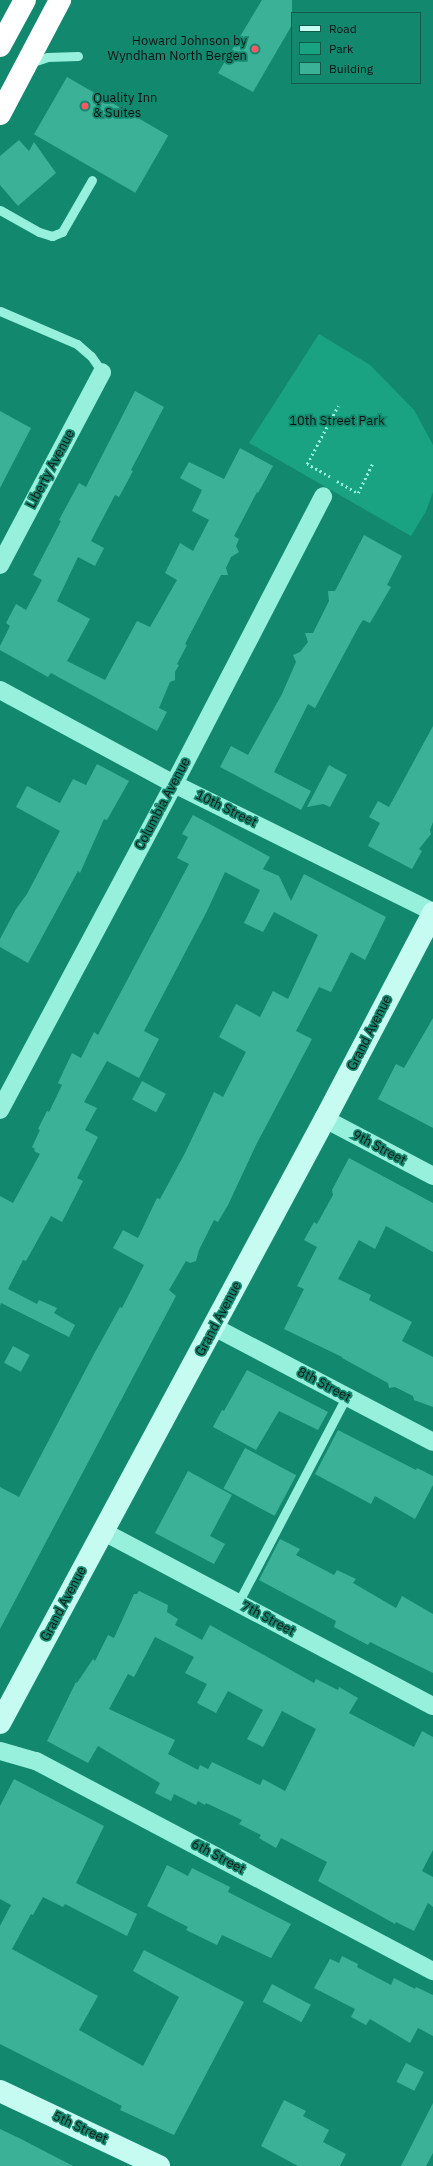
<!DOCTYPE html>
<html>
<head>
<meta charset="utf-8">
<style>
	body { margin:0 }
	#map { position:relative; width:433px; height:2166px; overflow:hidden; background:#12896f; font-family:"IBM Plex Sans",sans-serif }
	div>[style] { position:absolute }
	.green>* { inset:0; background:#1aa383 }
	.building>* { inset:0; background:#3bb297; transform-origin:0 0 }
	.path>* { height:2.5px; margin-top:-1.25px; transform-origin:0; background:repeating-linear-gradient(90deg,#97f0dc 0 2px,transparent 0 5px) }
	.lane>* { height:9px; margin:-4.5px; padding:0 4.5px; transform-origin:4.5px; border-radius:4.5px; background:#97f0dc }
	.street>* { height:18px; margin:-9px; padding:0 9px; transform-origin:9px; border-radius:9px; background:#97f0dc }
	.secondary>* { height:22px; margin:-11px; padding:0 11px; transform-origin:11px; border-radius:11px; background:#c5fbf0 }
	.highway>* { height:22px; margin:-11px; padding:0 11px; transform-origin:11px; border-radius:11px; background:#fff }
	.dots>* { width:11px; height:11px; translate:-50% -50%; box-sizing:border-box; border:2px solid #12896f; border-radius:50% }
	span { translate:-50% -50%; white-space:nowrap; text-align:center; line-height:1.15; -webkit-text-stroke:3.5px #12896f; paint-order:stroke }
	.poi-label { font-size:13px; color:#111 }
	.right { translate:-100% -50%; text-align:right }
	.left { translate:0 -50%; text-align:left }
	.park-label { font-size:13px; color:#111 }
	.street-label { font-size:13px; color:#111 }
	.legend { position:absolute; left:291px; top:12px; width:130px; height:72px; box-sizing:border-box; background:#12896f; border:1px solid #125949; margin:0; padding:5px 7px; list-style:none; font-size:12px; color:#111 }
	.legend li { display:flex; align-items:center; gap:8px; height:20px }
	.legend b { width:20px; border:1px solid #125949 }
</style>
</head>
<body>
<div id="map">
	<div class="green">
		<div style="clip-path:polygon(319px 334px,370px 365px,414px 410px,433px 445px,433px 492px,426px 511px,411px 536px,249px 443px)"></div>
	</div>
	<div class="building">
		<div style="clip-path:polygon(262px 0,292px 0,292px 25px,253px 92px,218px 73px)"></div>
		<div style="left:67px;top:77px;width:117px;height:66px;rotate:30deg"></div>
		<div style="clip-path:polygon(19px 140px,29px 151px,34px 142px,56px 173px,18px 206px,0 185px,0 156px)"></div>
		<div style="clip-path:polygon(135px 391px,164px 407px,131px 470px,133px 471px,119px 497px,115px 495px,91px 541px,104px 548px,95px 566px,78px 557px,57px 601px,90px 619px,67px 661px,105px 680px,137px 621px,150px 627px,177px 580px,165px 573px,180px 543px,193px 551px,209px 520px,192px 511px,202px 490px,180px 478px,189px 462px,224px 479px,240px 448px,273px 466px,258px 493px,257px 492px,234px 536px,239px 539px,236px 546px,239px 552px,231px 557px,226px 568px,228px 575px,221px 575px,185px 644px,187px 645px,177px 664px,179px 665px,175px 672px,175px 680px,170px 682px,159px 708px,167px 712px,157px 731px,51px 673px,48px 677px,0 650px,0 646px,10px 626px,6px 623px,16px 604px,26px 610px,42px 580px,33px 575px,61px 521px,59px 520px,79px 483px,86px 487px)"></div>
		<div style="clip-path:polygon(0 411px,31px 428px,0 488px)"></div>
		<div style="clip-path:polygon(364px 535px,402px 556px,387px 585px,391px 587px,370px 623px,363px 620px,359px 626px,315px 708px,308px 704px,274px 772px,311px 791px,301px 810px,220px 767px,231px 746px,248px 755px,282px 694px,296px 662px,293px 655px,300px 652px,308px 642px,305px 633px,313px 633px,329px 601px,328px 591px,335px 591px)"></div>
		<div style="clip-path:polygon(433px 726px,433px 822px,430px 830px,431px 834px,419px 849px,422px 851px,412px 869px,368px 846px,380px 823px,369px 817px,378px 801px,389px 807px)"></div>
		<div style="clip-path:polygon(97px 764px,129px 781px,107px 820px,104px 819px,80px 873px,78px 871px,28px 963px,0 947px,0 939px,16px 909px,27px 894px,60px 831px,16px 807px,27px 786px,60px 803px,73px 779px,86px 785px)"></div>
		<div style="clip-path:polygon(329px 765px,347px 775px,330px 807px,323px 804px,307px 807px)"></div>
		<div style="clip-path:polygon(193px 815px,270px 857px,263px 869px,279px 876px,291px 901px,304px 874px,386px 917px,365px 960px,351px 952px,331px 992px,319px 987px,296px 1031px,312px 1039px,256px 1145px,228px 1205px,218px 1222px,214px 1220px,199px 1250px,196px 1261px,190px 1263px,186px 1261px,169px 1290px,176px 1296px,0 1629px,0 1487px,19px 1497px,94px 1354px,120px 1307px,122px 1308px,144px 1265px,113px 1248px,123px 1230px,138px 1238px,157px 1198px,160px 1199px,185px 1153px,214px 1092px,223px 1097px,246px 1052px,219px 1037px,236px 1004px,260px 1017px,273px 991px,288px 999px,318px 935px,274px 912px,263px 932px,244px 923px,260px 890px,225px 872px,207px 911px,144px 1031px,159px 1039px,139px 1078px,107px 1061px,84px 1102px,97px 1108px,85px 1130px,98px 1137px,77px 1178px,83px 1181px,62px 1222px,51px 1216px,26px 1261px,23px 1260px,8px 1289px,37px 1304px,39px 1300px,57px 1308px,54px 1313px,75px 1325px,69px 1337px,1px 1303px,0 1306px,0 1196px,13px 1203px,40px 1154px,34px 1151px,35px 1149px,32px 1147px,40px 1130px,38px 1129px,47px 1111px,49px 1112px,62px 1085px,58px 1083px,72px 1053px,81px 1058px,94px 1032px,98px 1035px,189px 864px,177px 858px,188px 837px,182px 834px)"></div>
		<div style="clip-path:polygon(433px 1018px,433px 1128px,378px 1099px,396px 1064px,404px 1068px)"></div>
		<div style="left:142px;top:1081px;width:27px;height:21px;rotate:28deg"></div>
		<div style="clip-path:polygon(349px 1158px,433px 1203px,433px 1252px,386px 1226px,375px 1249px,359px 1240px,338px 1279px,371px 1295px,369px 1300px,412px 1322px,402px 1341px,433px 1357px,433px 1407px,414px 1400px,413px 1396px,395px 1387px,389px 1388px,388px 1383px,342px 1358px,342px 1357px,284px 1329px,304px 1289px,297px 1286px,317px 1247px,304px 1240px,314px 1222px,317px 1224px,333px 1195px,332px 1190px)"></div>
		<div style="left:13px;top:1346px;width:19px;height:19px;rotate:28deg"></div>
		<div style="clip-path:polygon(247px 1370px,328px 1412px,318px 1430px,279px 1411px,256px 1450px,213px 1427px,222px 1410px,224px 1411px)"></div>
		<div style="clip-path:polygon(338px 1430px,416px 1470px,417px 1468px,433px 1476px,433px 1485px,415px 1519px,375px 1496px,371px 1504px,315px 1474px)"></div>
		<div style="left:245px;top:1448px;width:58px;height:46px;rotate:28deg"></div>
		<div style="clip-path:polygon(188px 1471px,232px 1495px,210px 1536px,225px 1544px,214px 1564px,155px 1533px)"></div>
		<div style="clip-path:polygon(280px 1539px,300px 1549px,296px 1555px,334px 1575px,337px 1570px,356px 1579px,353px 1583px,396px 1608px,402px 1596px,433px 1614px,433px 1673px,370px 1642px,368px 1645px,334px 1627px,336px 1621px,259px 1580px)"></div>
		<div style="clip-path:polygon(evenodd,139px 1591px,168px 1605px,167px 1612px,178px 1619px,175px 1625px,202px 1640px,210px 1625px,314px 1683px,316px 1679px,338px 1690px,339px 1687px,358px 1698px,349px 1713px,414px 1747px,422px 1731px,433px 1737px,433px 1850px,422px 1871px,433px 1877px,433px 1907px,428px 1903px,414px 1931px,396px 1922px,395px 1924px,318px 1881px,327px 1862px,281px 1838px,276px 1848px,259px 1838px,261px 1835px,239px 1824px,242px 1820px,206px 1803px,205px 1805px,198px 1801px,196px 1805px,174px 1794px,171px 1801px,155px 1793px,160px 1783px,98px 1746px,88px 1763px,47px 1741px,76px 1682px,77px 1683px,93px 1659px,95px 1661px,108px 1635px,114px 1638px,134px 1594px,137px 1594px,139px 1591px,155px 1637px,194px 1657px,185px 1673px,207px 1684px,197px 1703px,216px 1713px,228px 1691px,263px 1710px,247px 1739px,263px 1747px,282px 1711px,316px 1729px,285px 1791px,263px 1779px,260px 1785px,212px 1762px,208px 1769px,200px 1765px,198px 1770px,168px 1754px,175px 1740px,109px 1709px,128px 1674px,134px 1677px,155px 1637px)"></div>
		<div style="clip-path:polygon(14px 1779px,104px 1826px,76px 1883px,137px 1914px,127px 1936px,65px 1904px,63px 1907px,43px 1897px,33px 1915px,31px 1914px,12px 1949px,98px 1996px,79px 2030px,143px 2066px,179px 1997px,133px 1971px,144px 1950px,244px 2002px,174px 2135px,120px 2110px,122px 2106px,0 2044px,0 1926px,11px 1905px,0 1899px,0 1806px)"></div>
		<div style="clip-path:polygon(167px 1865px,188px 1876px,192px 1868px,230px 1887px,228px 1892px,291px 1924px,271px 1958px,222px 1935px,217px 1945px,186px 1930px,188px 1927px,147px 1906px)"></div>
		<div style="clip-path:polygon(342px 1956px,358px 1964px,357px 1967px,391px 1985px,394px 1978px,415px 1989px,416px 1987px,433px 1995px,433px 2036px,418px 2028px,410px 2043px,370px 2019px,366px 2025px,351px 2017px,355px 2009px,314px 1988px,330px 1959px,339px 1963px)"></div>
		<div style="left:272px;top:1984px;width:44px;height:20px;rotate:28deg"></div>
		<div style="left:406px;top:2063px;width:20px;height:21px;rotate:27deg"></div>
		<div style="clip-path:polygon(284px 2100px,306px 2111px,303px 2116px,329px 2130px,323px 2142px,346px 2154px,340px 2166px,298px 2166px,261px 2146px)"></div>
		<div style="clip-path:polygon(433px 2103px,433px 2153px,426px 2166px,401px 2166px)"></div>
		<div style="clip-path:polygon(0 2129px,21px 2139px,73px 2166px,0 2166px)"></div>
	</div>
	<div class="path">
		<div style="left:330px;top:477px;width:26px;rotate:-151deg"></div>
		<div style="left:307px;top:464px;width:66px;rotate:-61.9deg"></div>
		<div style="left:337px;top:481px;width:24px;rotate:30deg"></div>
		<div style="left:358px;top:493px;width:34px;rotate:-64deg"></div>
	</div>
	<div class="lane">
		<div style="left:30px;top:63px;width:18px;rotate:-19deg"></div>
		<div style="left:47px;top:57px;width:31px;rotate:-2deg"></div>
		<div style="left:0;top:210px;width:45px;rotate:29.4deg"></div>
		<div style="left:39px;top:232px;width:14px;rotate:17deg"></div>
		<div style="left:52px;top:236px;width:11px;rotate:-22deg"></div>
		<div style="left:62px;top:232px;width:60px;rotate:-60deg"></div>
		<div style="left:0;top:311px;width:84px;rotate:23.2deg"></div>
		<div style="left:77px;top:344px;width:18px;rotate:41deg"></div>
		<div style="left:91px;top:356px;width:19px;rotate:55deg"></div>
		<div style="left:238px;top:1603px;width:233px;rotate:-62.3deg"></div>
	</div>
	<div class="street">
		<div style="left:0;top:565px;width:218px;rotate:-62.1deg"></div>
		<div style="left:0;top:690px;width:198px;rotate:28.4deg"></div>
		<div style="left:174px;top:784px;width:289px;rotate:26.3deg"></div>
		<div style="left:0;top:1110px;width:370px;rotate:-61.9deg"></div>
		<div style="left:174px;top:784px;width:324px;rotate:-62.6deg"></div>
		<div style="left:325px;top:1119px;width:122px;rotate:27.8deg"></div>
		<div style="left:214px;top:1327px;width:247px;rotate:27.7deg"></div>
		<div style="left:104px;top:1532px;width:372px;rotate:27.9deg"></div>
		<div style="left:0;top:1751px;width:37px;rotate:16deg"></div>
		<div style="left:36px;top:1761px;width:449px;rotate:27.9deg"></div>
	</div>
	<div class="secondary">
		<div style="left:0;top:1723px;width:686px;rotate:-61.72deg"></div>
		<div style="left:325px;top:1119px;width:233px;rotate:-62.3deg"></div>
		<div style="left:0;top:2091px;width:176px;rotate:25.3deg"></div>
	</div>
	<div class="highway">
		<div style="left:0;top:46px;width:52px;rotate:-61.5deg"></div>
		<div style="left:0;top:114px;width:129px;rotate:-62.2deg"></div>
	</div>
	<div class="dots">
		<div style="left:255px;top:49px;background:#ff5762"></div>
		<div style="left:85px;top:106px;background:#ff5762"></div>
	</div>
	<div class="poi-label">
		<span class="right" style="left:247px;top:49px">Howard Johnson by<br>Wyndham North Bergen</span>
		<span class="left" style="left:93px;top:106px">Quality Inn<br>&amp; Suites</span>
	</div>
	<div class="park-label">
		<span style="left:337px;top:421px">10th Street Park</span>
	</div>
	<div class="street-label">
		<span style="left:51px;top:469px;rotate:-62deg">Liberty Avenue</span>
		<span style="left:163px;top:804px;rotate:-62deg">Columbia Avenue</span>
		<span style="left:226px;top:809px;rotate:26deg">10th Street</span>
		<span style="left:370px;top:1033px;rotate:-63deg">Grand Avenue</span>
		<span style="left:379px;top:1148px;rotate:28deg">9th Street</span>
		<span style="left:219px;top:1319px;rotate:-62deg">Grand Avenue</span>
		<span style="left:324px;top:1385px;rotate:28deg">8th Street</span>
		<span style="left:64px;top:1604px;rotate:-62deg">Grand Avenue</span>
		<span style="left:268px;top:1619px;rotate:28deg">7th Street</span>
		<span style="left:218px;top:1857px;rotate:28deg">6th Street</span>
		<span style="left:80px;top:2128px;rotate:25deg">5th Street</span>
	</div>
	<ul class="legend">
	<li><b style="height:5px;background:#c5fbf0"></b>Road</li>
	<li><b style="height:11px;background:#1aa383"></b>Park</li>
	<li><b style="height:11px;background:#3bb297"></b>Building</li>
	</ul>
</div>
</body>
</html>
